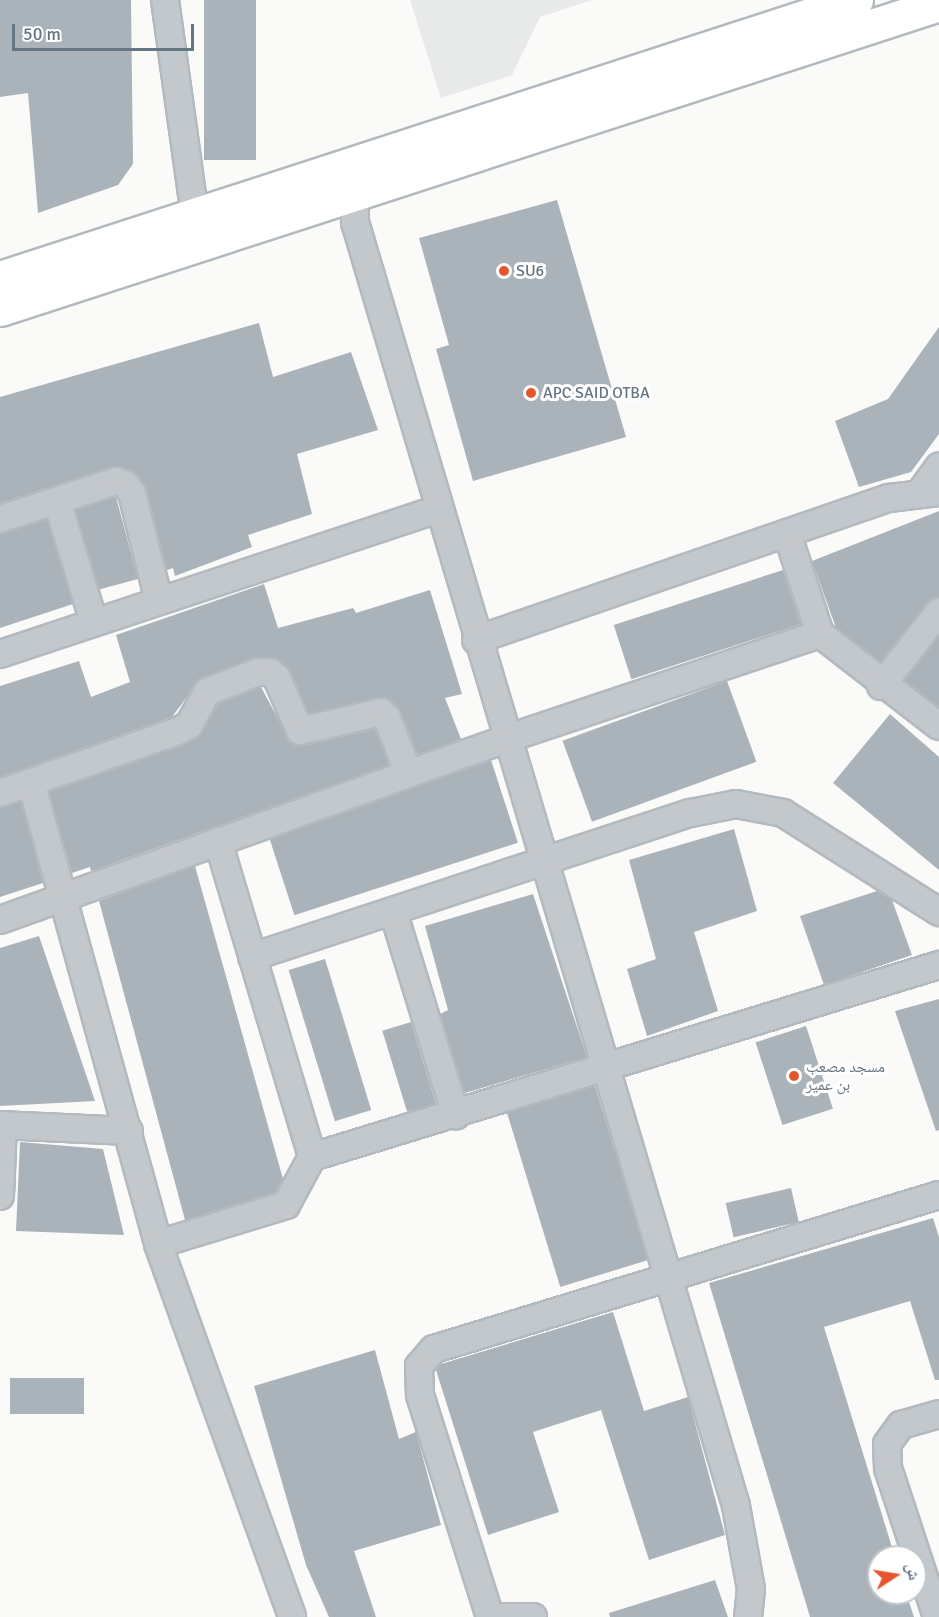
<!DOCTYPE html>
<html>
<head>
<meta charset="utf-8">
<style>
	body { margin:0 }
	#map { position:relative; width:939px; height:1617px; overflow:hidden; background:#fafaf8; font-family:Signika,"Noto Naskh Arabic",sans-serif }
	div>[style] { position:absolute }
	.built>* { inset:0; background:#e8e9e9 }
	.building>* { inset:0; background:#aab3b9; transform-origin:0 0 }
	.roads { filter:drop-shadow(2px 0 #b3babf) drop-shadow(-2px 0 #b3babf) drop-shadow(0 2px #b3babf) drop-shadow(0 -2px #b3babf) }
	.street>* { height:26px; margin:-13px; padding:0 13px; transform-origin:13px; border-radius:13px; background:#c3c8cc }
	.secondary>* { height:33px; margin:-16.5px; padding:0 16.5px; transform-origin:16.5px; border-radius:16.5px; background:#fff }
	.dots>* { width:16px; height:16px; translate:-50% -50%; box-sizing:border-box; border:3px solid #fff; border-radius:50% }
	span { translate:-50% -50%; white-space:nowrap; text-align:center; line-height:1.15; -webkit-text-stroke:6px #fff; paint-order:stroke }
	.poi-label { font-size:16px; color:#657683 }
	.left { translate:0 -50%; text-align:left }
	.north { position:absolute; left:867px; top:1545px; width:60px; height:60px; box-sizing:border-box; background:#fff; border:2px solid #c1c8cd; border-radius:50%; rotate:78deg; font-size:16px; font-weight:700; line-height:24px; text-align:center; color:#657683 }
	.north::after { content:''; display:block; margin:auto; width:21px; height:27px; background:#e4572e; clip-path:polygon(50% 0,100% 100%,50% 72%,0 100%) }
	.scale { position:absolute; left:12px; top:24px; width:182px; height:27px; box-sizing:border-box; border:3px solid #657683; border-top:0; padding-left:8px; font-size:18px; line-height:21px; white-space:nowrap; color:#657683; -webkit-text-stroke:4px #fff; paint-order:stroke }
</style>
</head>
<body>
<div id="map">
	<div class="built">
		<div style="clip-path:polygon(410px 0,592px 0,540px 17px,512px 75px,441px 98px)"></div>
	</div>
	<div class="building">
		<div style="clip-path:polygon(0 0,131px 0,133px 164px,118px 185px,38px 213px,28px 93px,0 97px)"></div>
		<div style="left:204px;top:0;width:52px;height:160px"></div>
		<div style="clip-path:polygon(557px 200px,626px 437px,473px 481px,436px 349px,449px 345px,419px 238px)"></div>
		<div style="clip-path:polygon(259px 323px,273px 377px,351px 352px,378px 430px,297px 454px,312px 514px,248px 535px,252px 547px,175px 576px,173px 568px,167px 570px,146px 489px,130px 470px,111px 467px,0 503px,0 397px)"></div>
		<div style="clip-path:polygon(939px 327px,939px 434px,911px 472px,859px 487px,835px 421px,888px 399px)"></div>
		<div style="left:116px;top:497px;width:85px;height:43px;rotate:75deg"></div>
		<div style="clip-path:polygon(939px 511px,939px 597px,927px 603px,881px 662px,836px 628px,812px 561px)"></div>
		<div style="clip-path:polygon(47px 519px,73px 604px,0 628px,0 534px)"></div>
		<div style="left:783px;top:570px;width:57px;height:178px;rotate:72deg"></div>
		<div style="clip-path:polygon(264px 584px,278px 628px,353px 608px,356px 613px,430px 590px,462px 694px,445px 698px,461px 739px,418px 755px,401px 712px,385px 697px,309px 714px,287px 667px,271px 657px,258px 657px,201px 678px,172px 717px,0 777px,0 686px,79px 661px,91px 697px,130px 682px,116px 635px)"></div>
		<div style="clip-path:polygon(939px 636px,939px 707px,904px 680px)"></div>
		<div style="left:727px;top:681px;width:86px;height:175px;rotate:70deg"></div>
		<div style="clip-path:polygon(261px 687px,291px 743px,303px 746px,375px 729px,389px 765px,91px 871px,90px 867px,72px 873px,49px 792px,185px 744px,202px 733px,218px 704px)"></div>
		<div style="clip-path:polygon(890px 714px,939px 757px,939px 870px,833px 783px)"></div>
		<div style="left:491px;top:760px;width:87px;height:235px;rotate:72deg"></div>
		<div style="clip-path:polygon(21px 802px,43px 883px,0 897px,0 808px)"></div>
		<div style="clip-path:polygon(734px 829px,757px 911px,694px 932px,718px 1011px,647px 1036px,627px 969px,656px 959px,629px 860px)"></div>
		<div style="clip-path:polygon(195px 866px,283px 1179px,276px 1192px,185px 1220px,99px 901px)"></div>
		<div style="clip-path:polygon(877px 891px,892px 900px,912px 955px,824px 985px,800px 916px)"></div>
		<div style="clip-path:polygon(533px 894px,587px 1057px,465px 1093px,440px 1014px,448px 1010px,425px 926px)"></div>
		<div style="clip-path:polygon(39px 936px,95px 1101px,0 1106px,0 948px)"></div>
		<div style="left:325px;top:959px;width:158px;height:38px;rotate:73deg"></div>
		<div style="clip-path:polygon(939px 999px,939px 1130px,936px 1131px,895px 1011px)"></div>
		<div style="left:411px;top:1022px;width:85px;height:30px;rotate:73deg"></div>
		<div style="left:806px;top:1026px;width:87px;height:53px;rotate:72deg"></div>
		<div style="left:595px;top:1086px;width:182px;height:92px;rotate:73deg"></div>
		<div style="clip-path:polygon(20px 1142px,103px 1149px,124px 1235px,16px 1231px)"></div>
		<div style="left:791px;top:1188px;width:35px;height:67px;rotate:77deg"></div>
		<div style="clip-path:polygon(933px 1218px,939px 1237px,939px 1380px,935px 1380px,910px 1301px,824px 1327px,895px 1557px,879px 1557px,879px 1593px,906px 1593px,914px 1617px,810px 1617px,709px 1283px)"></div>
		<div style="clip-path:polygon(613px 1312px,644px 1411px,688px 1397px,725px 1535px,649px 1560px,601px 1410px,533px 1432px,559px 1512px,488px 1535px,436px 1370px,441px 1364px)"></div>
		<div style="clip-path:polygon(375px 1350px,399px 1439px,416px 1432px,441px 1525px,354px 1551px,376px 1617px,329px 1617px,306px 1565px,254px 1386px)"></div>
		<div style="left:10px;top:1378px;width:74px;height:36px"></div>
		<div style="clip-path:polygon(715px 1580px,728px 1617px,610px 1617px,609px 1613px)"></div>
	</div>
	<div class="roads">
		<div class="street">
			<div style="left:165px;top:0;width:217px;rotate:82.1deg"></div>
			<div style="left:354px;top:178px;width:44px;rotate:88.7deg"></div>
			<div style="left:355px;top:222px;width:1339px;rotate:73.47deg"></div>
			<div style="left:736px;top:1506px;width:84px;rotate:79.8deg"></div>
			<div style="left:751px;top:1589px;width:28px;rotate:96deg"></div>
			<div style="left:922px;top:490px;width:29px;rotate:-54deg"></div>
			<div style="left:57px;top:501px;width:127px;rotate:73.1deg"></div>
			<div style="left:0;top:519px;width:122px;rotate:-18.1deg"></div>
			<div style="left:116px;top:481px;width:9px;rotate:18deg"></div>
			<div style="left:125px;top:484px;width:11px;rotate:52deg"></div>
			<div style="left:132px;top:493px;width:111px;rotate:76deg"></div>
			<div style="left:787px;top:533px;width:106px;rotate:71.9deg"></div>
			<div style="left:820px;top:634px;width:150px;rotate:37.7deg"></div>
			<div style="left:476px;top:640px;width:437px;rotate:-19deg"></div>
			<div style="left:889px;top:498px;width:50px;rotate:-6.8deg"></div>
			<div style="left:0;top:654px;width:461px;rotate:-18.3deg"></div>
			<div style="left:881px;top:686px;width:94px;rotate:-51.9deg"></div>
			<div style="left:31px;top:782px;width:479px;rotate:74.6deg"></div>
			<div style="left:158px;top:1244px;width:396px;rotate:70.2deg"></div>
			<div style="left:0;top:793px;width:188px;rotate:-19.2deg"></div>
			<div style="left:178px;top:731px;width:13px;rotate:-29deg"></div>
			<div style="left:189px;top:725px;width:38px;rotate:-61deg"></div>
			<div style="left:207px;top:692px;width:55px;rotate:-21.4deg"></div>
			<div style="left:258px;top:672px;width:12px"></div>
			<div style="left:270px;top:672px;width:9px;rotate:41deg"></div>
			<div style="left:277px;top:678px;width:58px;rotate:66.5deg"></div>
			<div style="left:300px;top:731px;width:83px;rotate:-13.2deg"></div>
			<div style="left:381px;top:712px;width:8px;rotate:45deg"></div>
			<div style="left:387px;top:718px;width:60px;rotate:68.6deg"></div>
			<div style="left:218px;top:841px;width:330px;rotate:73.4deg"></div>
			<div style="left:393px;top:911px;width:214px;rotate:72.9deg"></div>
			<div style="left:0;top:920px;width:537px;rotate:-19.68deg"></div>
			<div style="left:506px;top:739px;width:331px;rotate:-18.5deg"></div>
			<div style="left:252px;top:957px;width:462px;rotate:-18.2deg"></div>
			<div style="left:691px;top:813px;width:46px;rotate:-11.3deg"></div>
			<div style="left:736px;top:804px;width:48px;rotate:10.8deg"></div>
			<div style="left:783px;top:813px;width:185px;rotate:32.4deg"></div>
			<div style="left:0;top:1125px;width:129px;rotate:2.7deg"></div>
			<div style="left:0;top:1196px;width:71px;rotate:-87.6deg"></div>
			<div style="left:158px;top:1244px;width:134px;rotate:-16.9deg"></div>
			<div style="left:286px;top:1205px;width:55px;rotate:-61.6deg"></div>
			<div style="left:312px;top:1157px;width:656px;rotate:-17.03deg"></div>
			<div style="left:490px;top:1617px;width:233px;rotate:-107.5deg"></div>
			<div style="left:420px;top:1395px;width:29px;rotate:-92deg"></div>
			<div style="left:419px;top:1366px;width:23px;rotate:-49deg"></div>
			<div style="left:434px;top:1349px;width:528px;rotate:-16.96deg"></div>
			<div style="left:504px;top:1617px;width:29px"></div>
			<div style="left:937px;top:1617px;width:157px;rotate:-108.2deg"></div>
			<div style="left:888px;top:1468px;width:24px;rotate:-92deg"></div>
			<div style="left:887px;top:1444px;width:24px;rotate:-54deg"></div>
			<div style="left:901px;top:1425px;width:40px;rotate:-16deg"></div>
		</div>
		<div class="secondary">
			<div style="left:0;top:278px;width:900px;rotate:-17.99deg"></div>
			<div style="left:0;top:309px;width:987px;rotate:-17.99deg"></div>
		</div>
	</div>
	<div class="dots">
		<div style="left:504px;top:271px;background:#e4572e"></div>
		<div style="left:531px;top:393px;background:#e4572e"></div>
		<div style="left:794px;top:1076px;background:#e4572e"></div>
	</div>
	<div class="poi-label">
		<span class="left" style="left:516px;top:271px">SU6</span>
		<span class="left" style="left:543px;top:393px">APC SAID OTBA</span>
		<span class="left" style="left:806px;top:1076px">مسجد مصعب<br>بن عمير</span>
	</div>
	<div class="north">ش</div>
	<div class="scale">50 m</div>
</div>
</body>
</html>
